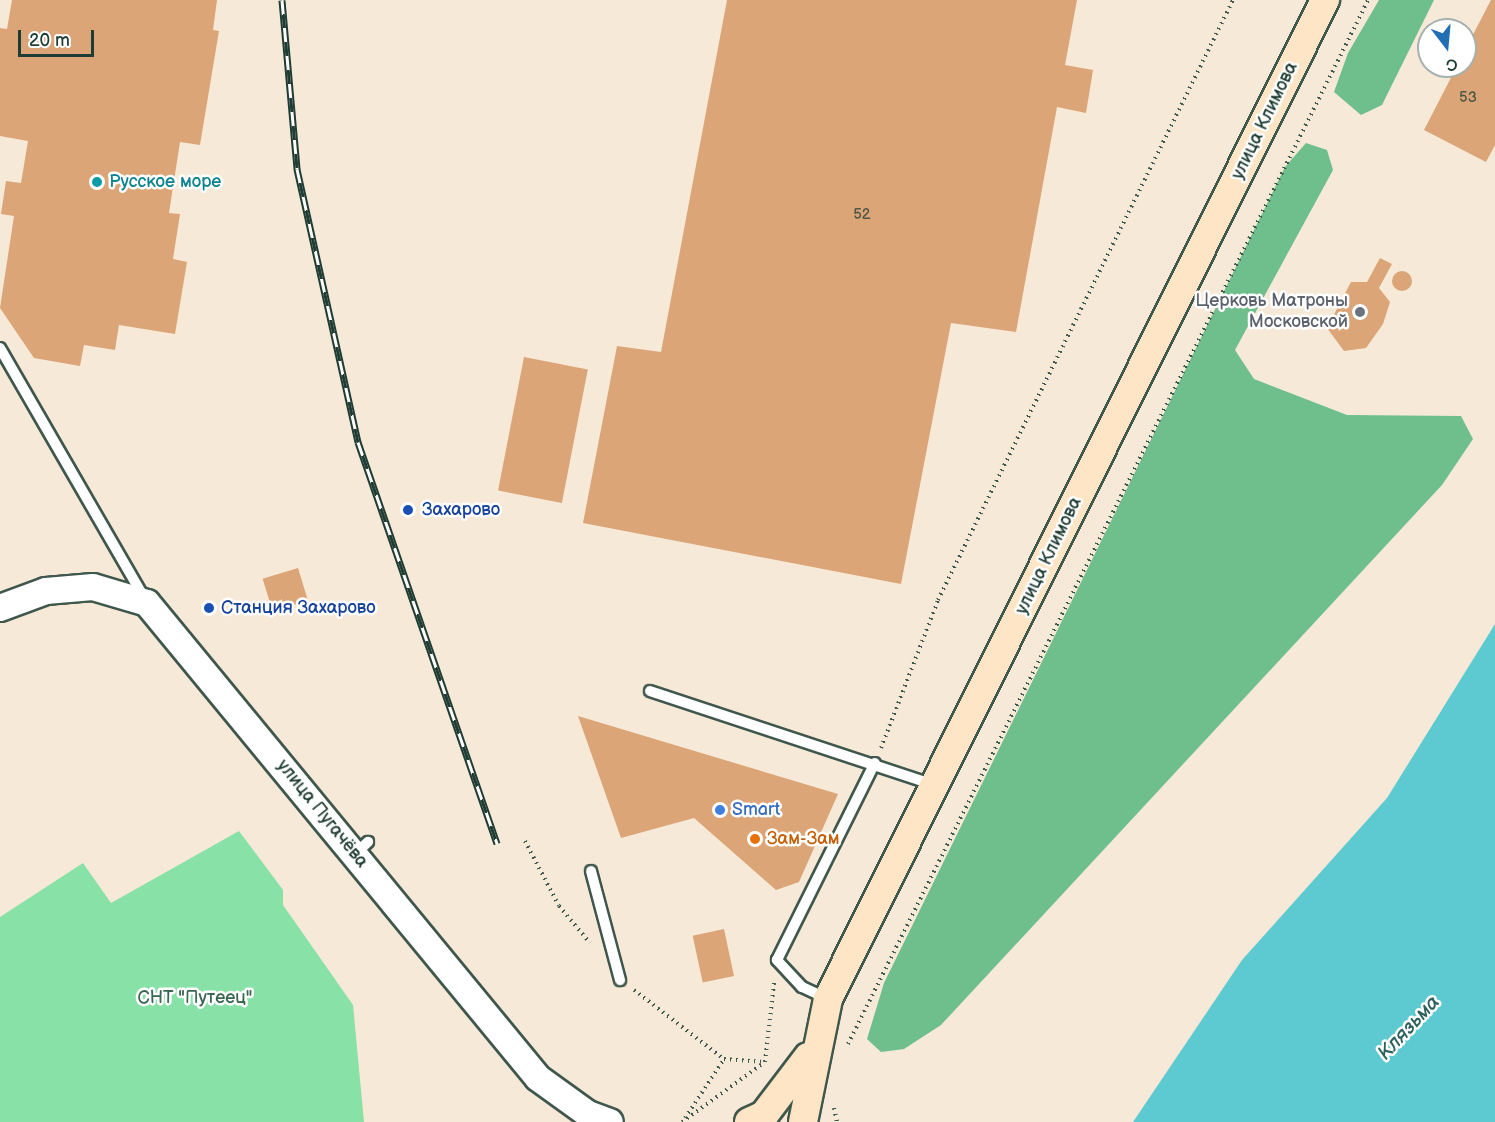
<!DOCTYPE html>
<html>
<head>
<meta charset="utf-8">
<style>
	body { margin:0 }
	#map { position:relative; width:1495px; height:1122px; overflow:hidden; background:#f7e9d7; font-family:"Balsamiq Sans",sans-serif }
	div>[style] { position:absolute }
	.green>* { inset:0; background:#88e1a6 }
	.forest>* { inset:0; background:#6ebf8b }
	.water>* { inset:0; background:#5dcad1 }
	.building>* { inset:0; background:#dba577; transform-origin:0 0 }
	.round { border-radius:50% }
	.path>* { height:4px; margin-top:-2px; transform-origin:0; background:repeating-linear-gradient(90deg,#3f574c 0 1.5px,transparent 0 6px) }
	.roads { filter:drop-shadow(2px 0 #3f574c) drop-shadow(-2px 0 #3f574c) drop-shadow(0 2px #3f574c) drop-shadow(0 -2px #3f574c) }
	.service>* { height:10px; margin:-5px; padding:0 5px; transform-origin:5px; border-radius:5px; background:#fff }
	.tertiary>* { height:26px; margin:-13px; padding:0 13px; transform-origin:13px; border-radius:13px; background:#fff }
	.secondary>* { height:28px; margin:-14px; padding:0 14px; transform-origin:14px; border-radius:14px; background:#fde5c5 }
	.rail>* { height:7px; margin-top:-3.5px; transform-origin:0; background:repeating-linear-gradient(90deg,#fff 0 14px,#1f3d34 0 28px); box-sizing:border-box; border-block:2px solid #1f3d34 }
	.dots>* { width:16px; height:16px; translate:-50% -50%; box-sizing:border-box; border:3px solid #fff; border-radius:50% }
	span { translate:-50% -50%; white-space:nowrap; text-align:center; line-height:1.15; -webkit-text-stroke:5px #fff; paint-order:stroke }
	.number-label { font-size:15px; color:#4e5745 }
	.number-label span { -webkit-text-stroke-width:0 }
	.street-label { font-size:18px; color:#1f3d34 }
	.culture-label { font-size:18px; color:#0d838f }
	.left { translate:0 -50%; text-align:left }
	.worship-label { font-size:18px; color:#5b616d }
	.right { translate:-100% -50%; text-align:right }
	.transit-label { font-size:18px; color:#164399 }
	.shop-label { font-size:18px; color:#366cbe }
	.food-label { font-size:18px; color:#c56008 }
	.park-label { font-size:18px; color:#396650 }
	.water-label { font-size:20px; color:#2e605b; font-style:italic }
	.north { position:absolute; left:1417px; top:18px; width:60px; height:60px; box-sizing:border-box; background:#fff; border:2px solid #a5b1ae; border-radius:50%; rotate:164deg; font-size:16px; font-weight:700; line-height:24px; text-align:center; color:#1f3d34 }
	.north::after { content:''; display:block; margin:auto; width:21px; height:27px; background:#1f6fb2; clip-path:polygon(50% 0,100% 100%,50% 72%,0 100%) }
	.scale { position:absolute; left:18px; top:30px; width:76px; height:27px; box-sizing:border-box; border:3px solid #1f3d34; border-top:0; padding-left:8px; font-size:18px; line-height:21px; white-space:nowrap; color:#1f3d34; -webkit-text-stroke:4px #fff; paint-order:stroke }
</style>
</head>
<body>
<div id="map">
	<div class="green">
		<div style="clip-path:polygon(239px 831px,283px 890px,283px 905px,353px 1005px,364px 1122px,0 1122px,0 917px,83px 863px,111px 903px)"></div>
	</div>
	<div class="forest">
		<div style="clip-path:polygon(1379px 0,1434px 0,1382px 105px,1361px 115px,1334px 92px,1348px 53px)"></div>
		<div style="clip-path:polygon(1306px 143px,1327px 150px,1333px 170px,1235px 350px,1254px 379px,1347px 415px,1461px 416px,1473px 439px,1442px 485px,941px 1025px,904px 1049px,881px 1052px,867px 1039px,884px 983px,1285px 167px)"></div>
	</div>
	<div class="water">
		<div style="clip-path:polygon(1495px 624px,1495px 1122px,1133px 1122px,1242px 960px,1387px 798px)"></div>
	</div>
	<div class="building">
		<div style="clip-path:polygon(12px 0,217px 0,213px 30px,219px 31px,200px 145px,180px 142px,169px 213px,180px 214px,173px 259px,187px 262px,175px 334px,119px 325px,115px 350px,84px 345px,80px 366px,34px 358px,0 308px,14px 216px,1px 214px,6px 181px,21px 183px,28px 141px,0 136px,0 28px,7px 29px)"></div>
		<div style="clip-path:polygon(727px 0,1077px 0,1065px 65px,1093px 70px,1086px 113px,1057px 107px,1016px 332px,951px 323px,901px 584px,583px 523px,617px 346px,661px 352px)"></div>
		<div style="clip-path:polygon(1491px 0,1495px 0,1495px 145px,1486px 162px,1424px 130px,1457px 66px,1465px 66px,1465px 50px)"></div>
		<div style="clip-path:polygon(1380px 258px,1392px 264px,1379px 288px,1390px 302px,1383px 324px,1366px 348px,1344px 351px,1327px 328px,1351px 282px,1367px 282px)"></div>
		<div class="round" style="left:1392px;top:271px;width:20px;height:20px"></div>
		<div style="left:524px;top:357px;width:65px;height:136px;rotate:11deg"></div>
		<div style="left:298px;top:568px;width:34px;height:37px;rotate:73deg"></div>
		<div style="clip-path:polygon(578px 716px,838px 794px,799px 882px,776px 890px,694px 818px,621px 838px)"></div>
		<div style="left:724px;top:929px;width:48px;height:32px;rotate:78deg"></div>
	</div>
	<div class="path">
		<div style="left:881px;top:748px;width:159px;rotate:-68.9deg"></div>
		<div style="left:938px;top:600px;width:669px;rotate:-63.82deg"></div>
		<div style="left:525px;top:841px;width:73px;rotate:62.4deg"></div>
		<div style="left:559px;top:906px;width:48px;rotate:50deg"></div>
		<div style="left:634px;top:990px;width:113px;rotate:37.5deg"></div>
		<div style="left:724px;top:1059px;width:41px;rotate:4.2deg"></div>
		<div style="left:848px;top:1044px;width:1166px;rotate:-63.52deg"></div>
		<div style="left:834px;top:1108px;width:14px;rotate:78deg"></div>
		<div style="left:685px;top:1118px;width:71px;rotate:-56.5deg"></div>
		<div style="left:682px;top:1122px;width:102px;rotate:-35.9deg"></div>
		<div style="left:765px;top:1062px;width:80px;rotate:-83.5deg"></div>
	</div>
	<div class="roads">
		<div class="service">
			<div style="left:0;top:348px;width:288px;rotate:60deg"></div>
			<div style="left:650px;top:691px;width:300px;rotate:18.3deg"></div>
			<div style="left:355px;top:854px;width:18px;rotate:-43deg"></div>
			<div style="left:591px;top:871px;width:113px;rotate:75.1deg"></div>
			<div style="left:828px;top:999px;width:29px;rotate:-155deg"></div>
			<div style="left:802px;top:987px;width:37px;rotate:-133deg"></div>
			<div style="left:777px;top:960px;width:220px;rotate:-63.6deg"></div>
		</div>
		<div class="tertiary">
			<div style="left:0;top:608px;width:49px;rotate:-20.3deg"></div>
			<div style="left:46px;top:591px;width:47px;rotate:-4.9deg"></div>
			<div style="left:93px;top:587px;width:56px;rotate:16.5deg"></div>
			<div style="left:147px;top:603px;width:615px;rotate:50.54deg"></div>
			<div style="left:538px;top:1078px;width:62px;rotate:35.8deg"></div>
			<div style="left:588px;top:1114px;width:23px;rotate:20deg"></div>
		</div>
		<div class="secondary">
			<div style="left:749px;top:1122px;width:17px;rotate:-25deg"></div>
			<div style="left:764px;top:1115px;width:73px;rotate:-52.8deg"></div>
			<div style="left:803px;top:1122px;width:126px;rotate:-78.5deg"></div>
			<div style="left:828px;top:999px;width:1116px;rotate:-63.55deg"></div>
		</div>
	</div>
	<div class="rail">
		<div style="left:282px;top:0;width:170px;rotate:84.9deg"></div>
		<div style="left:297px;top:169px;width:280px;rotate:77.4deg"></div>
		<div style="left:358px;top:442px;width:425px;rotate:70.9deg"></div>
	</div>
	<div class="dots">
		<div style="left:97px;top:182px;background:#0f9aa8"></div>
		<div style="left:1360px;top:312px;background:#6b7280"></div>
		<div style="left:408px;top:510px;background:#1a4fb4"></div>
		<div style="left:209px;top:608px;background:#1a4fb4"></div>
		<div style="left:720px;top:810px;background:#3f7fe0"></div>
		<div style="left:755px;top:839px;background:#e8710a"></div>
	</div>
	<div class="number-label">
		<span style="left:1468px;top:98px">53</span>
		<span style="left:862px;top:215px">52</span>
	</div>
	<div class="street-label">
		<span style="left:1265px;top:121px;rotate:-64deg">улица Климова</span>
		<span style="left:1049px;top:556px;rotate:-64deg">улица Климова</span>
		<span style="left:322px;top:814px;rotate:51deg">улица Пугачёва</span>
	</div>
	<div class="culture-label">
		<span class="left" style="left:109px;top:182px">Русское море</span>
	</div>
	<div class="worship-label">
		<span class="right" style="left:1348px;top:312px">Церковь Матроны<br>Московской</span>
	</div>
	<div class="transit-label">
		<span class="left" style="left:422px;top:510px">Захарово</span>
		<span class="left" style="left:221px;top:608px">Станция Захарово</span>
	</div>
	<div class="shop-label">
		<span class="left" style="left:732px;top:810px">Smart</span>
	</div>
	<div class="food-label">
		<span class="left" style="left:767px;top:839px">Зам-Зам</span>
	</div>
	<div class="park-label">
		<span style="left:195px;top:998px">СНТ "Путеец"</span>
	</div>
	<div class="water-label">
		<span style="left:1409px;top:1028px;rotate:-47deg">Клязьма</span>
	</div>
	<div class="north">С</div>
	<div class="scale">20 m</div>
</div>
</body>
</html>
